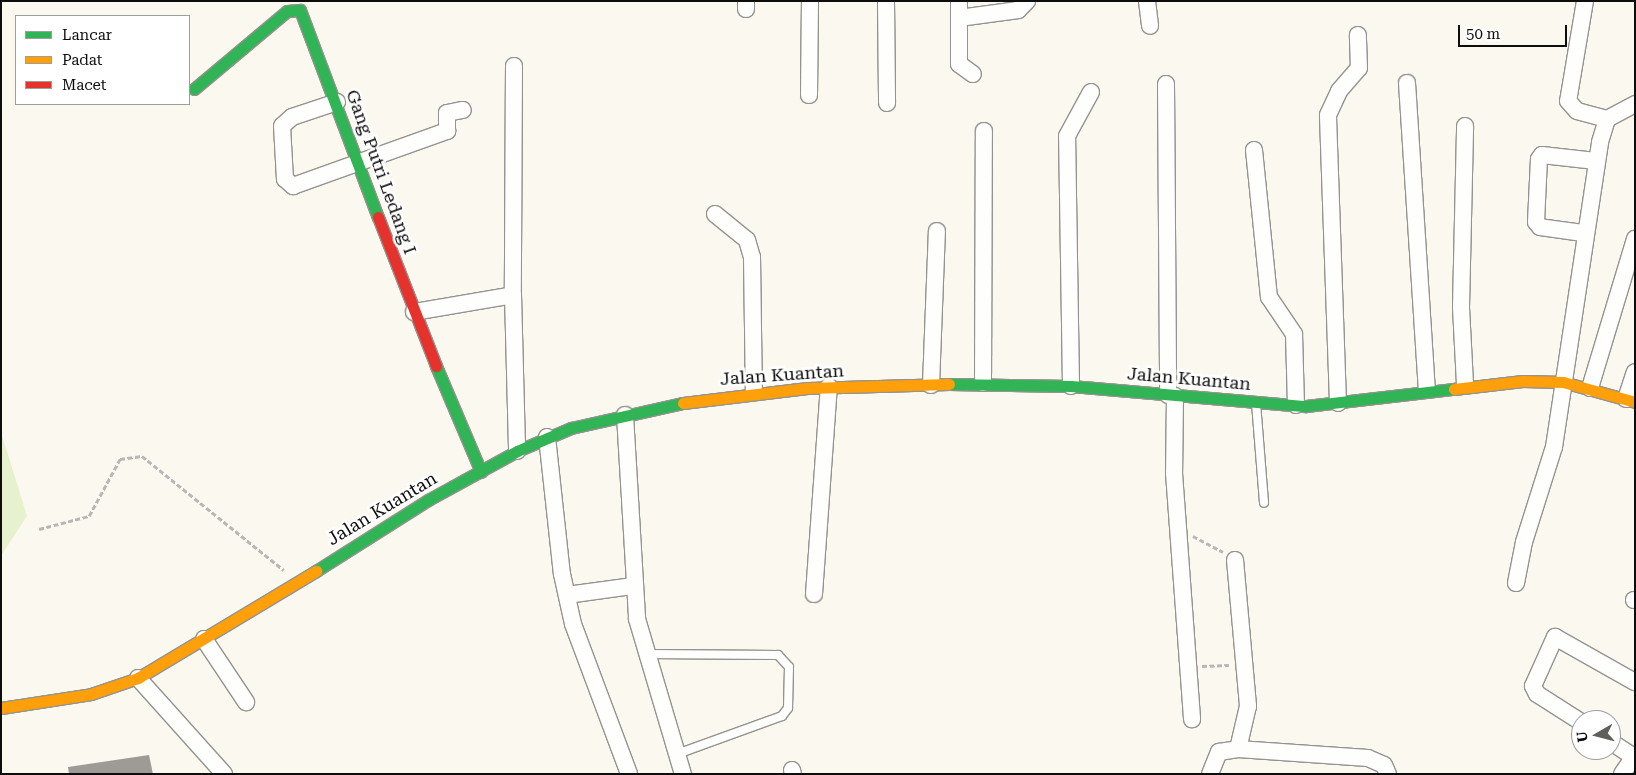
<!DOCTYPE html>
<html>
<head>
<meta charset="utf-8">
<style>
	body { margin:0 }
	#map { position:relative; width:1636px; height:775px; overflow:hidden; background:#fbf8f0; font-family:"Roboto Serif",serif }
	div>[style] { position:absolute }
	.green>* { inset:0; background:#e6f2cd }
	.building>* { inset:0; background:#9e9b96 }
	.path>* { height:2.5px; margin-top:-1.25px; transform-origin:0; background:repeating-linear-gradient(90deg,#b8b7b6 0 5px,transparent 0 7.5px) }
	.roads { filter:drop-shadow(1px 0 #94938f) drop-shadow(-1px 0 #94938f) drop-shadow(0 1px #94938f) drop-shadow(0 -1px #94938f) }
	.lane>* { height:8px; margin:-4px; padding:0 4px; transform-origin:4px; border-radius:4px; background:#fefefd }
	.street>* { height:16px; margin:-8px; padding:0 8px; transform-origin:8px; border-radius:8px; background:#fefefd }
	.fast>* { height:11px; margin:-5.5px; padding:0 5.5px; transform-origin:5.5px; border-radius:5.5px; background:#30b455 }
	.slow>* { height:11px; margin:-5.5px; padding:0 5.5px; transform-origin:5.5px; border-radius:5.5px; background:#ff9f0a }
	.jam>* { height:11px; margin:-5.5px; padding:0 5.5px; transform-origin:5.5px; border-radius:5.5px; background:#e5322d }
	span { translate:-50% -50%; white-space:nowrap; text-align:center; line-height:1.15; -webkit-text-stroke:5px #fff; paint-order:stroke }
	.street-label { font-size:18px; color:#0d0d0d }
	.frame { position:absolute; inset:0; border:2px solid #0d0d0d; pointer-events:none }
	.legend { position:absolute; left:15px; top:15px; width:175px; height:90px; box-sizing:border-box; background:#fff; border:1px solid #9e9e9e; margin:0; padding:6px 9px; list-style:none; font-size:15px; color:#0d0d0d }
	.legend li { display:flex; align-items:center; gap:10px; height:25px }
	.legend b { width:25px; border:1px solid #9e9e9e }
	.north { position:absolute; left:1571px; top:710px; width:50px; height:50px; box-sizing:border-box; background:#fff; border:1px solid #9e9e9e; border-radius:50%; rotate:262deg; font-size:14px; font-weight:700; line-height:20px; text-align:center; color:#0d0d0d }
	.north::after { content:''; display:block; margin:auto; width:18px; height:22px; background:#605f5c; clip-path:polygon(50% 0,100% 100%,50% 72%,0 100%) }
	.scale { position:absolute; left:1458px; top:25px; width:109px; height:22px; box-sizing:border-box; border:2px solid #0d0d0d; border-top:0; padding-left:6px; font-size:15px; line-height:18px; white-space:nowrap; color:#0d0d0d; -webkit-text-stroke:4px #fff; paint-order:stroke }
</style>
</head>
<body>
<div id="map">
	<div class="green">
		<div style="clip-path:polygon(1px 432px,27px 516px,1px 556px)"></div>
	</div>
	<div class="building">
		<div style="clip-path:polygon(149px 755px,153px 774px,69px 774px,68px 767px)"></div>
	</div>
	<div class="path">
		<div style="left:39px;top:529px;width:52px;rotate:-14.6deg"></div>
		<div style="left:89px;top:516px;width:65px;rotate:-61.5deg"></div>
		<div style="left:120px;top:459px;width:22px;rotate:-8deg"></div>
		<div style="left:142px;top:456px;width:182px;rotate:38.8deg"></div>
		<div style="left:1193px;top:536px;width:34px;rotate:28deg"></div>
		<div style="left:1202px;top:666px;width:27px;rotate:-2deg"></div>
	</div>
	<div class="roads">
		<div class="lane">
			<div style="left:1256px;top:403px;width:100px;rotate:85.4deg"></div>
			<div style="left:647px;top:654px;width:131px;rotate:0.4deg"></div>
			<div style="left:778px;top:655px;width:16px;rotate:47deg"></div>
			<div style="left:789px;top:667px;width:41px;rotate:91.4deg"></div>
			<div style="left:788px;top:708px;width:10px;rotate:127deg"></div>
			<div style="left:782px;top:716px;width:112px;rotate:160.1deg"></div>
		</div>
		<div class="street">
			<div style="left:886px;top:1px;width:102px;rotate:89.4deg"></div>
			<div style="left:959px;top:1px;width:63px;rotate:90deg"></div>
			<div style="left:959px;top:64px;width:17px;rotate:36deg"></div>
			<div style="left:1147px;top:1px;width:25px;rotate:83deg"></div>
			<div style="left:1585px;top:1px;width:101px;rotate:99.6deg"></div>
			<div style="left:1568px;top:101px;width:13px;rotate:48deg"></div>
			<div style="left:1577px;top:111px;width:31px;rotate:15deg"></div>
			<div style="left:746px;top:9px;width:8px;rotate:-90deg"></div>
			<div style="left:959px;top:18px;width:60px;rotate:-7.7deg"></div>
			<div style="left:1018px;top:10px;width:13px;rotate:-45deg"></div>
			<div style="left:514px;top:66px;width:229px;rotate:90.3deg"></div>
			<div style="left:513px;top:295px;width:156px;rotate:88.5deg"></div>
			<div style="left:1407px;top:83px;width:307px;rotate:86.3deg"></div>
			<div style="left:1166px;top:84px;width:311px;rotate:89.6deg"></div>
			<div style="left:809px;top:95px;width:94px;rotate:-89.4deg"></div>
			<div style="left:337px;top:102px;width:47px;rotate:161.6deg"></div>
			<div style="left:292px;top:117px;width:13px;rotate:138deg"></div>
			<div style="left:282px;top:126px;width:53px;rotate:86.8deg"></div>
			<div style="left:285px;top:179px;width:11px;rotate:41deg"></div>
			<div style="left:293px;top:186px;width:164px;rotate:-19.7deg"></div>
			<div style="left:447px;top:131px;width:18px;rotate:-90deg"></div>
			<div style="left:447px;top:113px;width:16px;rotate:-11deg"></div>
			<div style="left:1254px;top:150px;width:148px;rotate:84.2deg"></div>
			<div style="left:1269px;top:297px;width:45px;rotate:56deg"></div>
			<div style="left:1294px;top:334px;width:71px;rotate:88.4deg"></div>
			<div style="left:715px;top:214px;width:41px;rotate:39.1deg"></div>
			<div style="left:747px;top:240px;width:18px;rotate:74deg"></div>
			<div style="left:752px;top:257px;width:135px;rotate:89.2deg"></div>
			<div style="left:1583px;top:233px;width:43px;rotate:-172.1deg"></div>
			<div style="left:1540px;top:227px;width:6px;rotate:-129deg"></div>
			<div style="left:1536px;top:222px;width:63px;rotate:-87.3deg"></div>
			<div style="left:1539px;top:159px;width:5px;rotate:-53deg"></div>
			<div style="left:1542px;top:155px;width:54px;rotate:6.3deg"></div>
			<div style="left:414px;top:312px;width:100px;rotate:-9.7deg"></div>
			<div style="left:983px;top:383px;width:252px;rotate:-89.8deg"></div>
			<div style="left:1465px;top:384px;width:77px;rotate:-93deg"></div>
			<div style="left:1461px;top:307px;width:181px;rotate:-88.7deg"></div>
			<div style="left:931px;top:385px;width:154px;rotate:-87.8deg"></div>
			<div style="left:1071px;top:386px;width:250px;rotate:-90.9deg"></div>
			<div style="left:1067px;top:136px;width:50px;rotate:-61.4deg"></div>
			<div style="left:1590px;top:388px;width:156px;rotate:-73.2deg"></div>
			<div style="left:1175px;top:396px;width:77px;rotate:90.7deg"></div>
			<div style="left:1174px;top:473px;width:247px;rotate:85.8deg"></div>
			<div style="left:1626px;top:399px;width:28px;rotate:-72deg"></div>
			<div style="left:1338px;top:403px;width:288px;rotate:-92deg"></div>
			<div style="left:1328px;top:115px;width:26px;rotate:-65deg"></div>
			<div style="left:1339px;top:91px;width:30px;rotate:-49deg"></div>
			<div style="left:1359px;top:68px;width:33px;rotate:-92deg"></div>
			<div style="left:625px;top:415px;width:204px;rotate:86.6deg"></div>
			<div style="left:637px;top:619px;width:162px;rotate:73.5deg"></div>
			<div style="left:547px;top:437px;width:138px;rotate:83.8deg"></div>
			<div style="left:562px;top:574px;width:51px;rotate:77.6deg"></div>
			<div style="left:573px;top:624px;width:160px;rotate:69.5deg"></div>
			<div style="left:1235px;top:560px;width:147px;rotate:84.9deg"></div>
			<div style="left:1248px;top:706px;width:44px;rotate:103.1deg"></div>
			<div style="left:1516px;top:583px;width:42px;rotate:-79deg"></div>
			<div style="left:1524px;top:542px;width:100px;rotate:-72.5deg"></div>
			<div style="left:1554px;top:447px;width:308px;rotate:-81.4deg"></div>
			<div style="left:1600px;top:142px;width:24px;rotate:-73deg"></div>
			<div style="left:1607px;top:119px;width:32px;rotate:-28deg"></div>
			<div style="left:814px;top:594px;width:208px;rotate:-85.9deg"></div>
			<div style="left:567px;top:595px;width:67px;rotate:-7.8deg"></div>
			<div style="left:1634px;top:600px;width:1px"></div>
			<div style="left:204px;top:639px;width:76px;rotate:56.3deg"></div>
			<div style="left:138px;top:678px;width:129px;rotate:48.1deg"></div>
			<div style="left:1581px;top:722px;width:52px;rotate:-147.5deg"></div>
			<div style="left:1537px;top:694px;width:9px;rotate:-117deg"></div>
			<div style="left:1533px;top:686px;width:54px;rotate:-65.8deg"></div>
			<div style="left:1555px;top:637px;width:92px;rotate:29.4deg"></div>
			<div style="left:1611px;top:742px;width:27px;rotate:33deg"></div>
			<div style="left:792px;top:770px;width:4px;rotate:76deg"></div>
			<div style="left:1210px;top:774px;width:24px;rotate:-68deg"></div>
			<div style="left:1219px;top:752px;width:19px;rotate:-9deg"></div>
			<div style="left:1238px;top:749px;width:130px;rotate:4deg"></div>
			<div style="left:1368px;top:758px;width:17px;rotate:24deg"></div>
			<div style="left:1384px;top:765px;width:10px;rotate:66deg"></div>
			<div style="left:1622px;top:774px;width:23px;rotate:-56deg"></div>
		</div>
		<div class="fast">
			<div style="left:194px;top:89px;width:121px;rotate:-40deg"></div>
			<div style="left:287px;top:11px;width:13px;rotate:-4deg"></div>
			<div style="left:300px;top:10px;width:221px;rotate:69.4deg"></div>
			<div style="left:436px;top:366px;width:115px;rotate:67deg"></div>
			<div style="left:949px;top:384px;width:122px;rotate:0.9deg"></div>
			<div style="left:1071px;top:386px;width:236px;rotate:4.9deg"></div>
			<div style="left:1306px;top:406px;width:149px;rotate:-6.6deg"></div>
			<div style="left:316px;top:571px;width:133px;rotate:-32.4deg"></div>
			<div style="left:428px;top:500px;width:102px;rotate:-28.8deg"></div>
			<div style="left:517px;top:451px;width:59px;rotate:-23.1deg"></div>
			<div style="left:571px;top:428px;width:115px;rotate:-12.6deg"></div>
		</div>
		<div class="slow">
			<div style="left:1454px;top:389px;width:69px;rotate:-6.6deg"></div>
			<div style="left:1523px;top:381px;width:40px;rotate:1.4deg"></div>
			<div style="left:1563px;top:382px;width:75px;rotate:15.5deg"></div>
			<div style="left:683px;top:403px;width:125px;rotate:-6.9deg"></div>
			<div style="left:807px;top:388px;width:142px;rotate:-1.6deg"></div>
			<div style="left:1px;top:708px;width:91px;rotate:-8.8deg"></div>
			<div style="left:91px;top:694px;width:50px;rotate:-18.8deg"></div>
			<div style="left:138px;top:678px;width:208px;rotate:-31deg"></div>
		</div>
		<div class="jam">
			<div style="left:378px;top:217px;width:160px;rotate:68.7deg"></div>
		</div>
	</div>
	<div class="street-label">
		<span style="left:381px;top:172px;rotate:70deg">Gang Putri Ledang I</span>
		<span style="left:782px;top:375px;rotate:-4deg">Jalan Kuantan</span>
		<span style="left:1189px;top:379px;rotate:5deg">Jalan Kuantan</span>
		<span style="left:382px;top:509px;rotate:-31deg">Jalan Kuantan</span>
	</div>
	<div class="frame"></div>
	<ul class="legend">
	<li><b style="height:6px;background:#30b455"></b>Lancar</li>
	<li><b style="height:6px;background:#ff9f0a"></b>Padat</li>
	<li><b style="height:6px;background:#e5322d"></b>Macet</li>
	</ul>
	<div class="north">U</div>
	<div class="scale">50 m</div>
</div>
</body>
</html>
